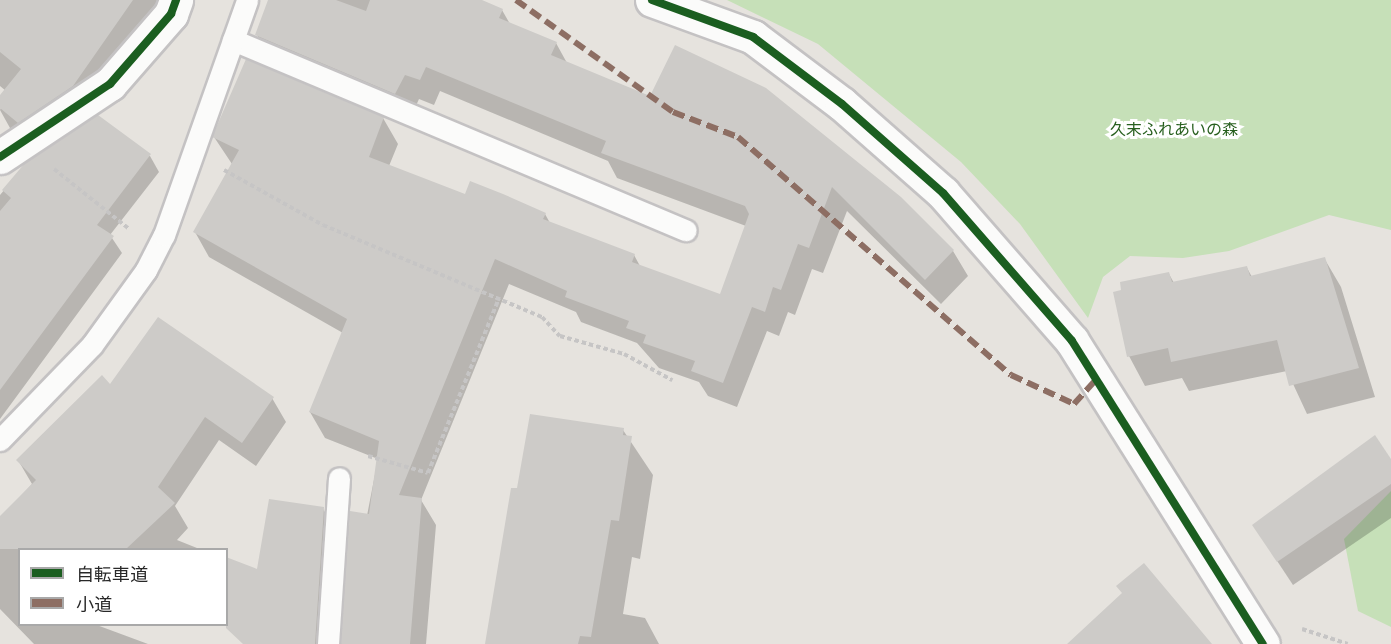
<!DOCTYPE html>
<html>
<head>
<meta charset="utf-8">
<style>
	body { margin:0 }
	#map { position:relative; width:1391px; height:644px; overflow:hidden; background:#e6e3de; font-family:Commissioner,"Noto Sans JP",sans-serif }
	div>[style] { position:absolute }
	.green>* { inset:0; background:#c6e0b8 }
	.shadow>* { inset:0; background:#0003 }
	.building>* { inset:0; background:#cdcbc8 }
	.path>* { height:4px; margin-top:-2px; transform-origin:0; background:repeating-linear-gradient(90deg,#c6c5c5 0 4.5px,transparent 0 7.5px) }
	.roads { filter:drop-shadow(2px 0 #c4c2c3) drop-shadow(-2px 0 #c4c2c3) drop-shadow(0 2px #c4c2c3) drop-shadow(0 -2px #c4c2c3) }
	.lane>* { height:21px; margin:-10.5px; padding:0 10.5px; transform-origin:10.5px; border-radius:10.5px; background:#fbfbfa }
	.street>* { height:33px; margin:-16.5px; padding:0 16.5px; transform-origin:16.5px; border-radius:16.5px; background:#fbfbfa }
	.quiet>* { height:6px; margin-top:-3px; transform-origin:0; background:repeating-linear-gradient(90deg,#8d6e63 0 12px,transparent 0 18px) }
	.cycleway>* { height:8px; margin:-4px; padding:0 4px; transform-origin:4px; border-radius:4px; background:#1b5e20 }
	span { translate:-50% -50%; white-space:nowrap; text-align:center; line-height:1.15; -webkit-text-stroke:6px #fff; paint-order:stroke }
	.park-label { font-size:16px; color:#275f1e }
	.legend { position:absolute; left:18px; top:548px; width:210px; height:78px; box-sizing:border-box; background:#fff; border:2px solid #a9a9a9; margin:0; padding:8px 10px; list-style:none; font-size:18px; color:#282828 }
	.legend li { display:flex; align-items:center; gap:12px; height:30px }
	.legend b { width:30px; border:2px solid #a9a9a9 }
</style>
</head>
<body>
<div id="map">
	<div class="green">
		<div style="clip-path:polygon(727px 0,1391px 0,1391px 230px,1329px 215px,1229px 251px,1183px 258px,1130px 256px,1103px 277px,1088px 318px,1020px 224px,961px 162px,818px 44px)"></div>
		<div style="clip-path:polygon(1391px 491px,1391px 627px,1358px 611px,1344px 539px)"></div>
	</div>
	<div class="shadow">
		<div style="clip-path:polygon(0 0,169px 0,33px 147px,10px 128px,0 110px,6px 91px,0 86px)"></div>
		<div style="clip-path:polygon(271px 0,478px 0,502px 10px,510px 24px,556px 43px,567px 63px,900px 198px,953px 251px,968px 276px,941px 304px,847px 211px,823px 273px,812px 269px,795px 315px,788px 312px,779px 336px,767px 331px,737px 407px,708px 396px,699px 382px,659px 368px,637px 343px,581px 322px,576px 312px,509px 284px,421px 500px,436px 525px,426px 644px,342px 644px,378px 459px,325px 438px,310px 412px,343px 333px,209px 257px,195px 232px,232px 164px,214px 137px,383px 118px,398px 144px,389px 166px,466px 196px,545px 214px,550px 223px,634px 255px,640px 266px,721px 296px,746px 226px,617px 178px,608px 161px,440px 91px,434px 105px,419px 99px,410px 119px,271px 61px,257px 35px)"></div>
		<div style="clip-path:polygon(150px 156px,159px 172px,110px 235px,122px 253px,0 419px,0 195px,26px 164px)"></div>
		<div style="clip-path:polygon(1324px 258px,1341px 287px,1375px 397px,1307px 414px,1287px 371px,1189px 391px,1182px 378px,1145px 386px,1129px 356px,1169px 274px,1174px 283px,1247px 268px,1252px 277px)"></div>
		<div style="clip-path:polygon(111px 387px,272px 398px,286px 422px,256px 466px,219px 440px,175px 506px,188px 528px,177px 540px,202px 550px,20px 550px,20px 624px,94px 624px,148px 644px,34px 644px,0 609px,0 518px,32px 484px,18px 460px)"></div>
		<div style="clip-path:polygon(623px 430px,653px 475px,640px 559px,632px 557px,623px 614px,645px 618px,659px 644px,486px 644px,519px 490px)"></div>
		<div style="clip-path:polygon(1391px 461px,1391px 518px,1293px 585px,1254px 526px)"></div>
		<div style="clip-path:polygon(323px 509px,337px 533px,330px 644px,294px 644px,259px 571px)"></div>
	</div>
	<div class="building">
		<div style="clip-path:polygon(0 0,133px 0,73px 86px,18px 123px,0 108px,0 95px,21px 69px,0 52px)"></div>
		<div style="clip-path:polygon(268px 0,336px 0,366px 11px,370px 0,482px 0,503px 9px,499px 18px,557px 42px,551px 55px,650px 96px,675px 45px,766px 88px,901px 197px,954px 250px,925px 280px,832px 187px,809px 248px,798px 244px,781px 290px,773px 287px,765px 312px,752px 307px,723px 383px,691px 371px,695px 361px,643px 343px,646px 335px,626px 328px,629px 321px,565px 297px,567px 291px,495px 259px,399px 495px,422px 498px,410px 644px,341px 644px,350px 511px,369px 514px,379px 441px,309px 412px,347px 319px,193px 232px,239px 150px,212px 137px,246px 59px,384px 117px,369px 157px,465px 194px,470px 181px,503px 194px,546px 213px,543px 219px,635px 254px,632px 262px,720px 294px,749px 214px,745px 206px,601px 153px,606px 141px,426px 67px,420px 80px,405px 75px,395px 94px,255px 35px)"></div>
		<div style="clip-path:polygon(98px 115px,151px 154px,97px 225px,114px 236px,0 390px,0 211px,11px 198px,2px 190px,25px 163px)"></div>
		<div style="clip-path:polygon(1325px 257px,1359px 368px,1289px 386px,1277px 340px,1171px 362px,1168px 348px,1127px 357px,1113px 292px,1121px 290px,1120px 282px,1169px 272px,1172px 282px,1247px 266px,1250px 276px)"></div>
		<div style="clip-path:polygon(158px 317px,274px 397px,242px 443px,205px 417px,158px 487px,175px 503px,126px 549px,0 549px,0 516px,36px 480px,16px 460px,102px 375px,110px 384px)"></div>
		<div style="clip-path:polygon(530px 414px,624px 428px,623px 435px,632px 436px,619px 521px,611px 520px,591px 637px,580px 636px,578px 644px,485px 644px,511px 488px,517px 488px)"></div>
		<div style="clip-path:polygon(1375px 435px,1391px 459px,1391px 484px,1277px 562px,1252px 525px)"></div>
		<div style="clip-path:polygon(269px 499px,324px 507px,315px 644px,243px 644px,226px 628px,226px 557px,257px 569px)"></div>
		<div style="clip-path:polygon(1144px 563px,1212px 644px,1067px 644px,1122px 593px,1116px 586px)"></div>
	</div>
	<div class="path">
		<div style="left:54px;top:169px;width:95px;rotate:38.6deg"></div>
		<div style="left:224px;top:170px;width:113px;rotate:29.1deg"></div>
		<div style="left:323px;top:225px;width:238px;rotate:22.8deg"></div>
		<div style="left:542px;top:317px;width:26px;rotate:47deg"></div>
		<div style="left:560px;top:336px;width:66px;rotate:15.7deg"></div>
		<div style="left:624px;top:354px;width:55px;rotate:28.4deg"></div>
		<div style="left:368px;top:456px;width:62px;rotate:15.8deg"></div>
		<div style="left:428px;top:473px;width:189px;rotate:-67.9deg"></div>
		<div style="left:1302px;top:629px;width:48px;rotate:18.1deg"></div>
	</div>
	<div class="roads">
		<div class="lane">
			<div style="left:233px;top:40px;width:491px;rotate:22.8deg"></div>
			<div style="left:0;top:440px;width:132px;rotate:-45.9deg"></div>
			<div style="left:92px;top:345px;width:92px;rotate:-54.2deg"></div>
			<div style="left:146px;top:270px;width:39px;rotate:-63deg"></div>
			<div style="left:164px;top:235px;width:249px;rotate:-70.5deg"></div>
			<div style="left:328px;top:644px;width:166px;rotate:-86.2deg"></div>
		</div>
		<div class="street">
			<div style="left:652px;top:0;width:108px;rotate:20.1deg"></div>
			<div style="left:753px;top:37px;width:111px;rotate:37deg"></div>
			<div style="left:842px;top:104px;width:135px;rotate:41.4deg"></div>
			<div style="left:943px;top:193px;width:196px;rotate:48.9deg"></div>
			<div style="left:1072px;top:341px;width:358px;rotate:57.8deg"></div>
			<div style="left:0;top:157px;width:132px;rotate:-33.6deg"></div>
			<div style="left:110px;top:84px;width:93px;rotate:-48.9deg"></div>
			<div style="left:171px;top:14px;width:15px;rotate:-70deg"></div>
		</div>
	</div>
	<div class="quiet">
		<div style="left:516px;top:0;width:193px;rotate:35.5deg"></div>
		<div style="left:673px;top:112px;width:70px;rotate:21deg"></div>
		<div style="left:738px;top:137px;width:362px;rotate:41.1deg"></div>
		<div style="left:1011px;top:375px;width:69px;rotate:24.7deg"></div>
		<div style="left:1074px;top:404px;width:31px;rotate:-48deg"></div>
	</div>
	<div class="cycleway">
		<div style="left:652px;top:0;width:108px;rotate:20.1deg"></div>
		<div style="left:753px;top:37px;width:111px;rotate:37deg"></div>
		<div style="left:842px;top:104px;width:135px;rotate:41.4deg"></div>
		<div style="left:943px;top:193px;width:196px;rotate:48.9deg"></div>
		<div style="left:1072px;top:341px;width:358px;rotate:57.8deg"></div>
		<div style="left:0;top:157px;width:132px;rotate:-33.6deg"></div>
		<div style="left:110px;top:84px;width:93px;rotate:-48.9deg"></div>
		<div style="left:171px;top:14px;width:15px;rotate:-70deg"></div>
	</div>
	<div class="park-label">
		<span style="left:1174px;top:129px">久末ふれあいの森</span>
	</div>
	<ul class="legend">
	<li><b style="height:8px;background:#1b5e20"></b>自転車道</li>
	<li><b style="height:8px;background:#8d6e63"></b>小道</li>
	</ul>
</div>
</body>
</html>
